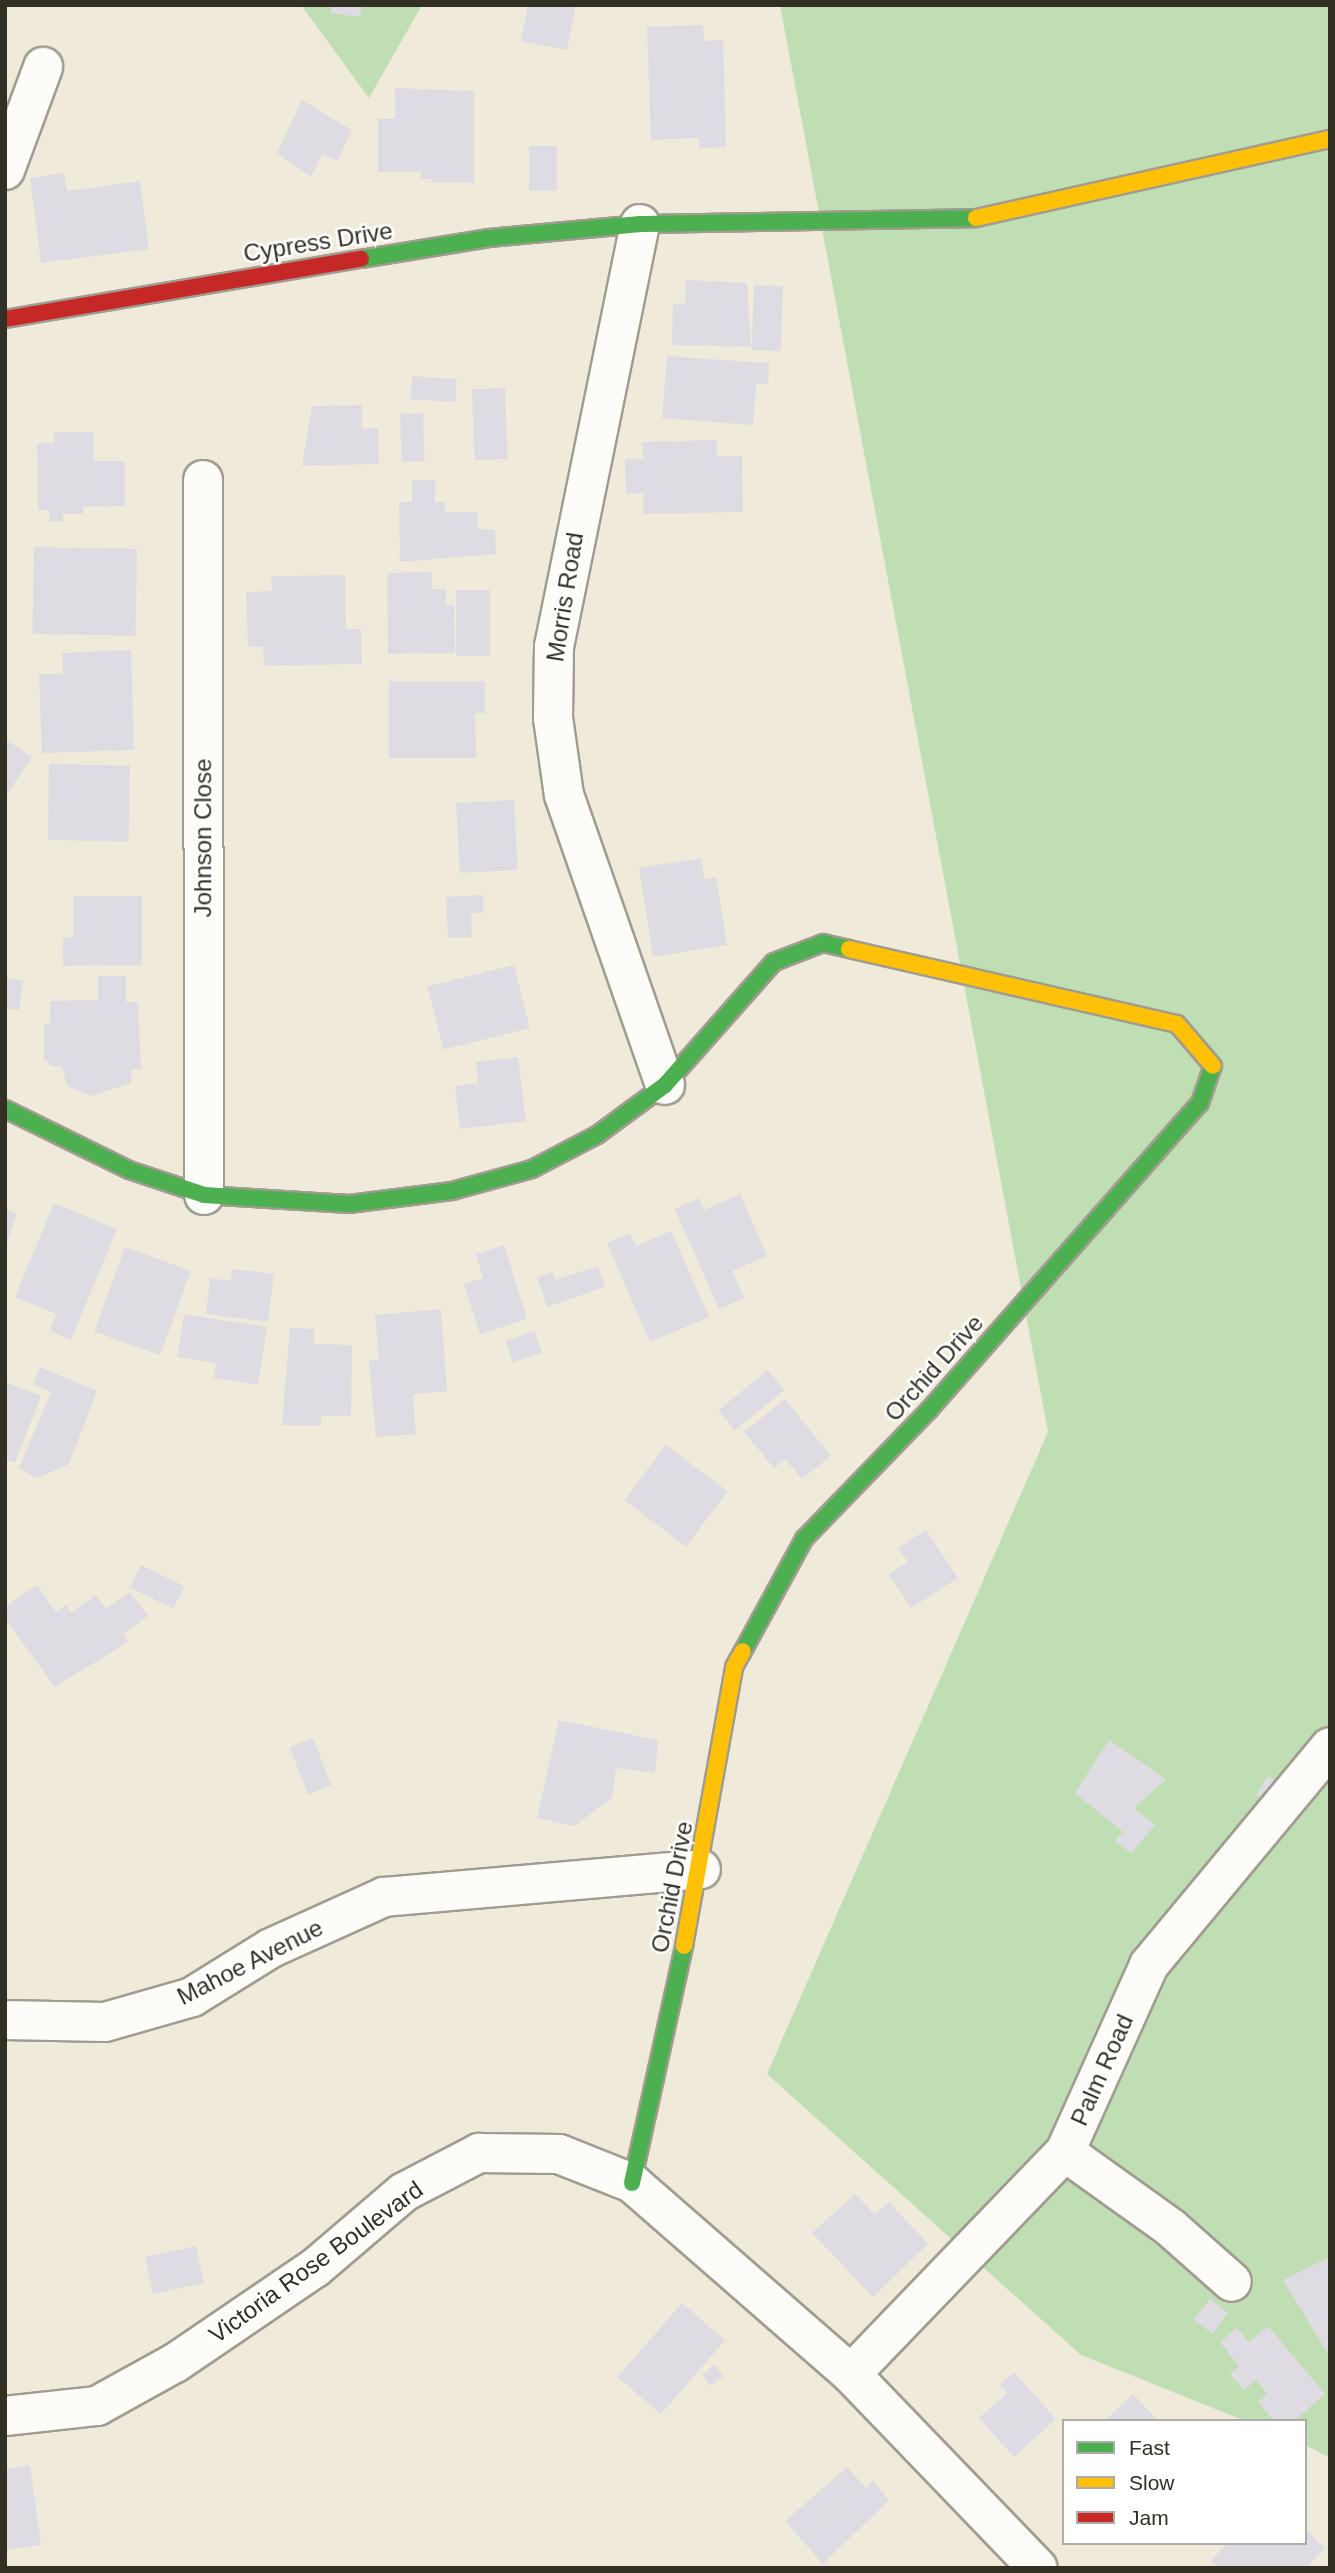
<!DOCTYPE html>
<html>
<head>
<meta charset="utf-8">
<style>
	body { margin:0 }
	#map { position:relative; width:1335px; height:2573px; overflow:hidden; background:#efeada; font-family:Helvetica,sans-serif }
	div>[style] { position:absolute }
	.green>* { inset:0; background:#c0deb4 }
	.building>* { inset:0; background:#dedce2; transform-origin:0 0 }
	.roads { filter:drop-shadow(2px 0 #a09c90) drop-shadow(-2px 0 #a09c90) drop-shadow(0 2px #a09c90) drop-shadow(0 -2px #a09c90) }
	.street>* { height:38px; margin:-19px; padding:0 19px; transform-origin:19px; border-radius:19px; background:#fdfcf9 }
	.fast>* { height:16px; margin:-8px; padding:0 8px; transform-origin:8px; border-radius:8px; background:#4caf50 }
	.slow>* { height:16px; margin:-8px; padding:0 8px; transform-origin:8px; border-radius:8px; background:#ffc107 }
	.jam>* { height:16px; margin:-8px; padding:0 8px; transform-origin:8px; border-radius:8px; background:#c62828 }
	span { translate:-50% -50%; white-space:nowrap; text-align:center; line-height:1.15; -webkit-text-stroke:5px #fff; paint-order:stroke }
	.street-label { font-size:24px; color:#322f24 }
	.frame { position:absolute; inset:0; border:7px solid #322f24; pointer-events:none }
	.legend { position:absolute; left:1062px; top:2419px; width:245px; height:126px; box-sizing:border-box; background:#fff; border:2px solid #adaca7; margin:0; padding:9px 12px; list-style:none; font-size:21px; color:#322f24 }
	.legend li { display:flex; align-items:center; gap:14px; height:35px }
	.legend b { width:35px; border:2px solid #adaca7 }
</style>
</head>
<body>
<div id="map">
	<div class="green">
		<div style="clip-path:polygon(301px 5px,422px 5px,369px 98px)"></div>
		<div style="clip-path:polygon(780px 5px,1330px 5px,1330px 2458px,1305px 2445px,1305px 2421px,1245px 2421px,1081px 2355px,767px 2074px,1048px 1432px)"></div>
	</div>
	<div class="building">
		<div style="clip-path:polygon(332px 5px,362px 5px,360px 17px,330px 13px)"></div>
		<div style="clip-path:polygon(528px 5px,576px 5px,567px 50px,521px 41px)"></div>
		<div style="clip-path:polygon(703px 25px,704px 41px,723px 40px,726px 147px,699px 148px,699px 138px,651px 140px,647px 27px)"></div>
		<div style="clip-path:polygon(395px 88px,474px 91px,474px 183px,432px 183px,432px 179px,421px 179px,421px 172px,378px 172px,378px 119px,395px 118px)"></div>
		<div style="clip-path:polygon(302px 100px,352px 130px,337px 161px,322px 154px,311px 177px,277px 153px)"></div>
		<div style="left:529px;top:146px;width:28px;height:45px"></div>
		<div style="clip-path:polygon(64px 173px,67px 191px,140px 181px,149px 249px,41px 263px,30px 178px)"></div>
		<div style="clip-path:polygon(686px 280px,747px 283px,751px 347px,672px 345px,673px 304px,685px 305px)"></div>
		<div style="left:754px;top:285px;width:29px;height:65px;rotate:2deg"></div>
		<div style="clip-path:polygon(667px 356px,769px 363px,768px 384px,756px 383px,753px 425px,662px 418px)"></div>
		<div style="left:412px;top:376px;width:45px;height:23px;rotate:4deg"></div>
		<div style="left:505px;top:388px;width:71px;height:33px;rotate:88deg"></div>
		<div style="clip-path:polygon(362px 405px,362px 429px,378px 428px,379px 464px,302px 466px,312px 406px)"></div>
		<div style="left:423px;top:413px;width:48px;height:23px;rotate:88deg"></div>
		<div style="clip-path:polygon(54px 432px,93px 432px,94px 461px,125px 461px,125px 506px,83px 507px,83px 514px,63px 514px,63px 521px,49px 521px,49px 510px,38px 510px,37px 443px,54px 443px)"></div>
		<div style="clip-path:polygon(717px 440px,717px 456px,742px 456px,743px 512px,643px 514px,643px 493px,626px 494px,625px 459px,643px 459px,642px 442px)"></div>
		<div style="clip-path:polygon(412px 480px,435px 480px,435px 502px,445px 502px,445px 512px,477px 512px,478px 529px,495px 530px,496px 554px,400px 562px,399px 502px,412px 502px)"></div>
		<div style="left:34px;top:547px;width:103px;height:87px;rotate:1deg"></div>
		<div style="clip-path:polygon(432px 572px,432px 589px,446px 589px,446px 605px,454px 605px,455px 653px,388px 654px,387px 573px)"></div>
		<div style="clip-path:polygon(345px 575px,346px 629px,361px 629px,362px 664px,264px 666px,263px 647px,248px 647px,246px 592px,272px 591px,271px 576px)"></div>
		<div style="left:456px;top:590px;width:34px;height:66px"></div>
		<div style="clip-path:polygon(131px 650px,134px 750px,42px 753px,39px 674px,63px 674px,62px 653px)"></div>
		<div style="clip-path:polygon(389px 681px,485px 681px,485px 713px,475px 713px,476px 758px,389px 758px)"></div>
		<div style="clip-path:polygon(5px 739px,32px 757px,5px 797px)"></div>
		<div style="left:49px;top:764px;width:81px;height:76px;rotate:1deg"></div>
		<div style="left:514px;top:800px;width:70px;height:58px;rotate:87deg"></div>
		<div style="clip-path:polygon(701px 858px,705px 879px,716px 877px,727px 945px,653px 957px,639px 868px)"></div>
		<div style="clip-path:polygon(483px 895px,483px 913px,471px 913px,472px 937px,448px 938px,446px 897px)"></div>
		<div style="clip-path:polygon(73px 896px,142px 896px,142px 965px,63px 966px,63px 938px,73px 937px)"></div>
		<div style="left:514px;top:965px;width:65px;height:89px;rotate:76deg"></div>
		<div style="clip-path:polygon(98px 976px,126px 976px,126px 1002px,138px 1002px,141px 1069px,131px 1069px,131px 1083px,91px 1096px,67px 1086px,62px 1066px,51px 1066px,44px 1059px,44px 1024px,50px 1023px,50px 1001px,98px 1000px)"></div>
		<div style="clip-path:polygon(5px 978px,23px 981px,19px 1010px,5px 1008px)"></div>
		<div style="clip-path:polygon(518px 1057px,526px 1121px,460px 1129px,455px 1086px,478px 1083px,476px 1062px)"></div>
		<div style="clip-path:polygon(740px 1194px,767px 1256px,732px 1271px,744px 1298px,719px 1309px,675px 1209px,699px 1198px,704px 1210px)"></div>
		<div style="clip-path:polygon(54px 1203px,117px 1229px,71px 1340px,50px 1331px,56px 1314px,15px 1297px)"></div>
		<div style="clip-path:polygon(5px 1209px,17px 1213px,6px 1246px,5px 1246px)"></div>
		<div style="clip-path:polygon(671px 1231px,709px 1317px,650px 1342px,607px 1243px,630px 1233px,636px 1246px)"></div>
		<div style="clip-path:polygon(504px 1245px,527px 1319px,480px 1334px,464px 1284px,483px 1278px,476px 1254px)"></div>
		<div style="left:125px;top:1247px;width:70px;height:90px;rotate:20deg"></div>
		<div style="clip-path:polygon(598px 1266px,605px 1287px,547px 1307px,537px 1277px,553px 1272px,555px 1280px)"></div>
		<div style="clip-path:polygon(232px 1269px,274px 1274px,268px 1322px,206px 1314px,210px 1278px,231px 1281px)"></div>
		<div style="clip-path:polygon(441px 1309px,447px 1391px,413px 1394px,416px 1434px,376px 1437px,369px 1361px,379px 1360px,375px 1315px)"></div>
		<div style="clip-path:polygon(184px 1314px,267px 1327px,258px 1385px,213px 1378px,216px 1363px,177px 1357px)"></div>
		<div style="clip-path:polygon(290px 1328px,314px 1329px,314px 1344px,352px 1345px,351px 1416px,321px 1416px,321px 1426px,282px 1425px)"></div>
		<div style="left:535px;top:1331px;width:23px;height:31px;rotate:72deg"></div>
		<div style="clip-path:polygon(40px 1367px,97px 1391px,69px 1464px,37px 1478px,19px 1468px,51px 1392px,33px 1384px)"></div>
		<div style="left:768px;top:1370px;width:26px;height:64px;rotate:51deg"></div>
		<div style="clip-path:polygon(5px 1382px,41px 1396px,15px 1463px,5px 1459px)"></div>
		<div style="clip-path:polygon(785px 1399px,831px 1456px,802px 1479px,785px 1459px,774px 1468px,744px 1432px)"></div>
		<div style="left:666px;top:1445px;width:77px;height:69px;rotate:37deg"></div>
		<div style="clip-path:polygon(926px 1530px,958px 1578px,911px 1608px,889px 1574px,908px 1562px,898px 1548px)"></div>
		<div style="left:141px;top:1565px;width:48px;height:25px;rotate:26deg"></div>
		<div style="clip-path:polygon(37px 1585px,56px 1612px,66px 1605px,71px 1612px,96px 1595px,106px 1609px,130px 1592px,148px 1616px,123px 1634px,128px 1642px,55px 1687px,5px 1619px,5px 1607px)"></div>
		<div style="clip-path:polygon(559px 1720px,658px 1740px,655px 1773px,616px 1768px,612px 1798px,574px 1826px,537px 1818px)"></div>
		<div style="left:313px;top:1738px;width:51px;height:25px;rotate:69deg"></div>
		<div style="clip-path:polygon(1109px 1740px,1166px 1779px,1134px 1808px,1155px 1825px,1131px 1853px,1115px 1841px,1123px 1832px,1075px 1793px)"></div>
		<div style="left:1268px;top:1776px;width:13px;height:22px;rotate:32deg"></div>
		<div style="clip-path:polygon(855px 2194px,875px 2215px,889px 2202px,928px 2244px,873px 2297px,812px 2233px)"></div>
		<div style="left:196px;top:2246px;width:38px;height:52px;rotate:78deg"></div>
		<div style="clip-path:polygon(1330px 2257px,1330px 2357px,1283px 2280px)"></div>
		<div style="left:1210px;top:2299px;width:23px;height:26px;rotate:38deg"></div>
		<div style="left:682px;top:2303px;width:57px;height:98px;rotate:41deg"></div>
		<div style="clip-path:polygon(1268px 2326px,1325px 2394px,1294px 2421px,1274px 2421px,1258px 2402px,1267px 2394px,1256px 2380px,1244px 2390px,1230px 2374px,1239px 2366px,1220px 2342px,1237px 2328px,1249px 2342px)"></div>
		<div style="left:715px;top:2365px;width:14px;height:16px;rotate:54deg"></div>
		<div style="clip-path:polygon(1014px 2372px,1056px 2419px,1014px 2457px,979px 2418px,1007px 2393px,1000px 2385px)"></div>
		<div style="clip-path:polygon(1133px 2394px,1158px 2421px,1105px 2421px)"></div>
		<div style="clip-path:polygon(30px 2465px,41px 2545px,5px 2550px,5px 2469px)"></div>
		<div style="clip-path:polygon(847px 2467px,866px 2488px,873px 2481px,889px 2500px,823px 2564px,785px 2521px)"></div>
		<div style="clip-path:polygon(1305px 2529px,1325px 2548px,1306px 2568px,1218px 2568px,1211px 2561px,1228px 2543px,1305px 2543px)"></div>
	</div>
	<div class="roads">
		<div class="street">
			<div style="left:5px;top:170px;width:110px;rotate:-69.7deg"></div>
			<div style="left:640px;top:224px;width:431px;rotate:101.5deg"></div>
			<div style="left:554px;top:646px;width:72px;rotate:90.8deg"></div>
			<div style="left:553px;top:718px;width:78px;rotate:81.9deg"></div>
			<div style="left:564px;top:795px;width:307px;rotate:70.8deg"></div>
			<div style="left:203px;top:480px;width:715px;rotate:89.92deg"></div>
			<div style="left:5px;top:2020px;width:100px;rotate:1.1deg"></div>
			<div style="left:105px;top:2022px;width:91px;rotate:-16deg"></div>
			<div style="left:192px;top:1997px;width:93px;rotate:-31.8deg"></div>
			<div style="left:271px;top:1948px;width:124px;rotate:-24.3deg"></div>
			<div style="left:384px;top:1897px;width:318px;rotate:-5deg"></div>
			<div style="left:1065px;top:2152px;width:130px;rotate:35.6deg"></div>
			<div style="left:1171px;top:2228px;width:81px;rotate:41.5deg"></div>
			<div style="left:851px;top:2374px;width:308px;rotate:-46.1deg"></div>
			<div style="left:1065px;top:2152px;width:205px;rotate:-65.8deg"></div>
			<div style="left:1149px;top:1965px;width:283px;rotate:-50.3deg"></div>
			<div style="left:5px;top:2416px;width:93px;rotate:-6.2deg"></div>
			<div style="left:97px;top:2406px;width:89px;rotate:-28.9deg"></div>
			<div style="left:175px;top:2363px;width:169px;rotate:-34.2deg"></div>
			<div style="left:315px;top:2268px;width:117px;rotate:-40.5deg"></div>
			<div style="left:404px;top:2192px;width:85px;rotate:-27.5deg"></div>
			<div style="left:479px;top:2153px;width:80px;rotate:0.7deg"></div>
			<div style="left:559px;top:2154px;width:79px;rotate:21.7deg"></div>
			<div style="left:632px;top:2183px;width:291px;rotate:41.1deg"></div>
			<div style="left:851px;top:2374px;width:269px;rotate:46.1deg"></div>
		</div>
		<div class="fast">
			<div style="left:361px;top:259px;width:130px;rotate:-9.3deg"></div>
			<div style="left:489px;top:238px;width:152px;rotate:-5.3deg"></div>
			<div style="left:640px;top:224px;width:336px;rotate:-1deg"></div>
			<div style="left:5px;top:1109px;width:138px;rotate:26.2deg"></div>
			<div style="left:129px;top:1170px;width:79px;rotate:18.4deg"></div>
			<div style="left:204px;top:1195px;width:145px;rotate:3.6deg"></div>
			<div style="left:349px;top:1204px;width:104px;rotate:-7.2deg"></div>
			<div style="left:452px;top:1191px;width:83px;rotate:-15.4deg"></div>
			<div style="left:532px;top:1169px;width:73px;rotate:-27.6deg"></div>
			<div style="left:597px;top:1135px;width:84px;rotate:-36.3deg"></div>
			<div style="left:665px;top:1085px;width:164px;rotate:-48.5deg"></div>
			<div style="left:774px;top:962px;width:53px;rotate:-21.2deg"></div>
			<div style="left:823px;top:943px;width:27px;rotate:13deg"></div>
			<div style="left:743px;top:1651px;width:128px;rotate:-61.4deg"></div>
			<div style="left:804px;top:1539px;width:180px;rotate:-45.9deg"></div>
			<div style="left:929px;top:1410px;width:409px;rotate:-48.6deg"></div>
			<div style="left:1200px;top:1103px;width:39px;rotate:-71deg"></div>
			<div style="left:632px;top:2183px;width:243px;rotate:-77.6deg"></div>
		</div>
		<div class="slow">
			<div style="left:976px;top:218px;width:363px;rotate:-12.6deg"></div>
			<div style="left:849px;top:949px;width:336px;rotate:12.9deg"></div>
			<div style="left:1177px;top:1024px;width:55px;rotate:49.4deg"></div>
			<div style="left:684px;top:1946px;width:283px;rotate:-79.8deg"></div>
			<div style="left:734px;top:1667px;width:18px;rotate:-61deg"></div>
		</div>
		<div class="jam">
			<div style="left:5px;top:319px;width:361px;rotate:-9.6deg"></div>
		</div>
	</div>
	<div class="street-label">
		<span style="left:318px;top:242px;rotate:-9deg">Cypress Drive</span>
		<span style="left:565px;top:597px;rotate:-81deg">Morris Road</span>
		<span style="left:203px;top:838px;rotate:-90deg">Johnson Close</span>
		<span style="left:934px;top:1368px;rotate:-48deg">Orchid Drive</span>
		<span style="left:672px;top:1887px;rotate:-79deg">Orchid Drive</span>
		<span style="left:250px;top:1962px;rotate:-27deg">Mahoe Avenue</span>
		<span style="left:1102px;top:2070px;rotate:-66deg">Palm Road</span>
		<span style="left:316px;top:2262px;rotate:-36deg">Victoria Rose Boulevard</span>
	</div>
	<div class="frame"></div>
	<ul class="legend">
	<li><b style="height:9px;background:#4caf50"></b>Fast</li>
	<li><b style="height:9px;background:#ffc107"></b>Slow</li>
	<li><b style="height:9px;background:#c62828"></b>Jam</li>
	</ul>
</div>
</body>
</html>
